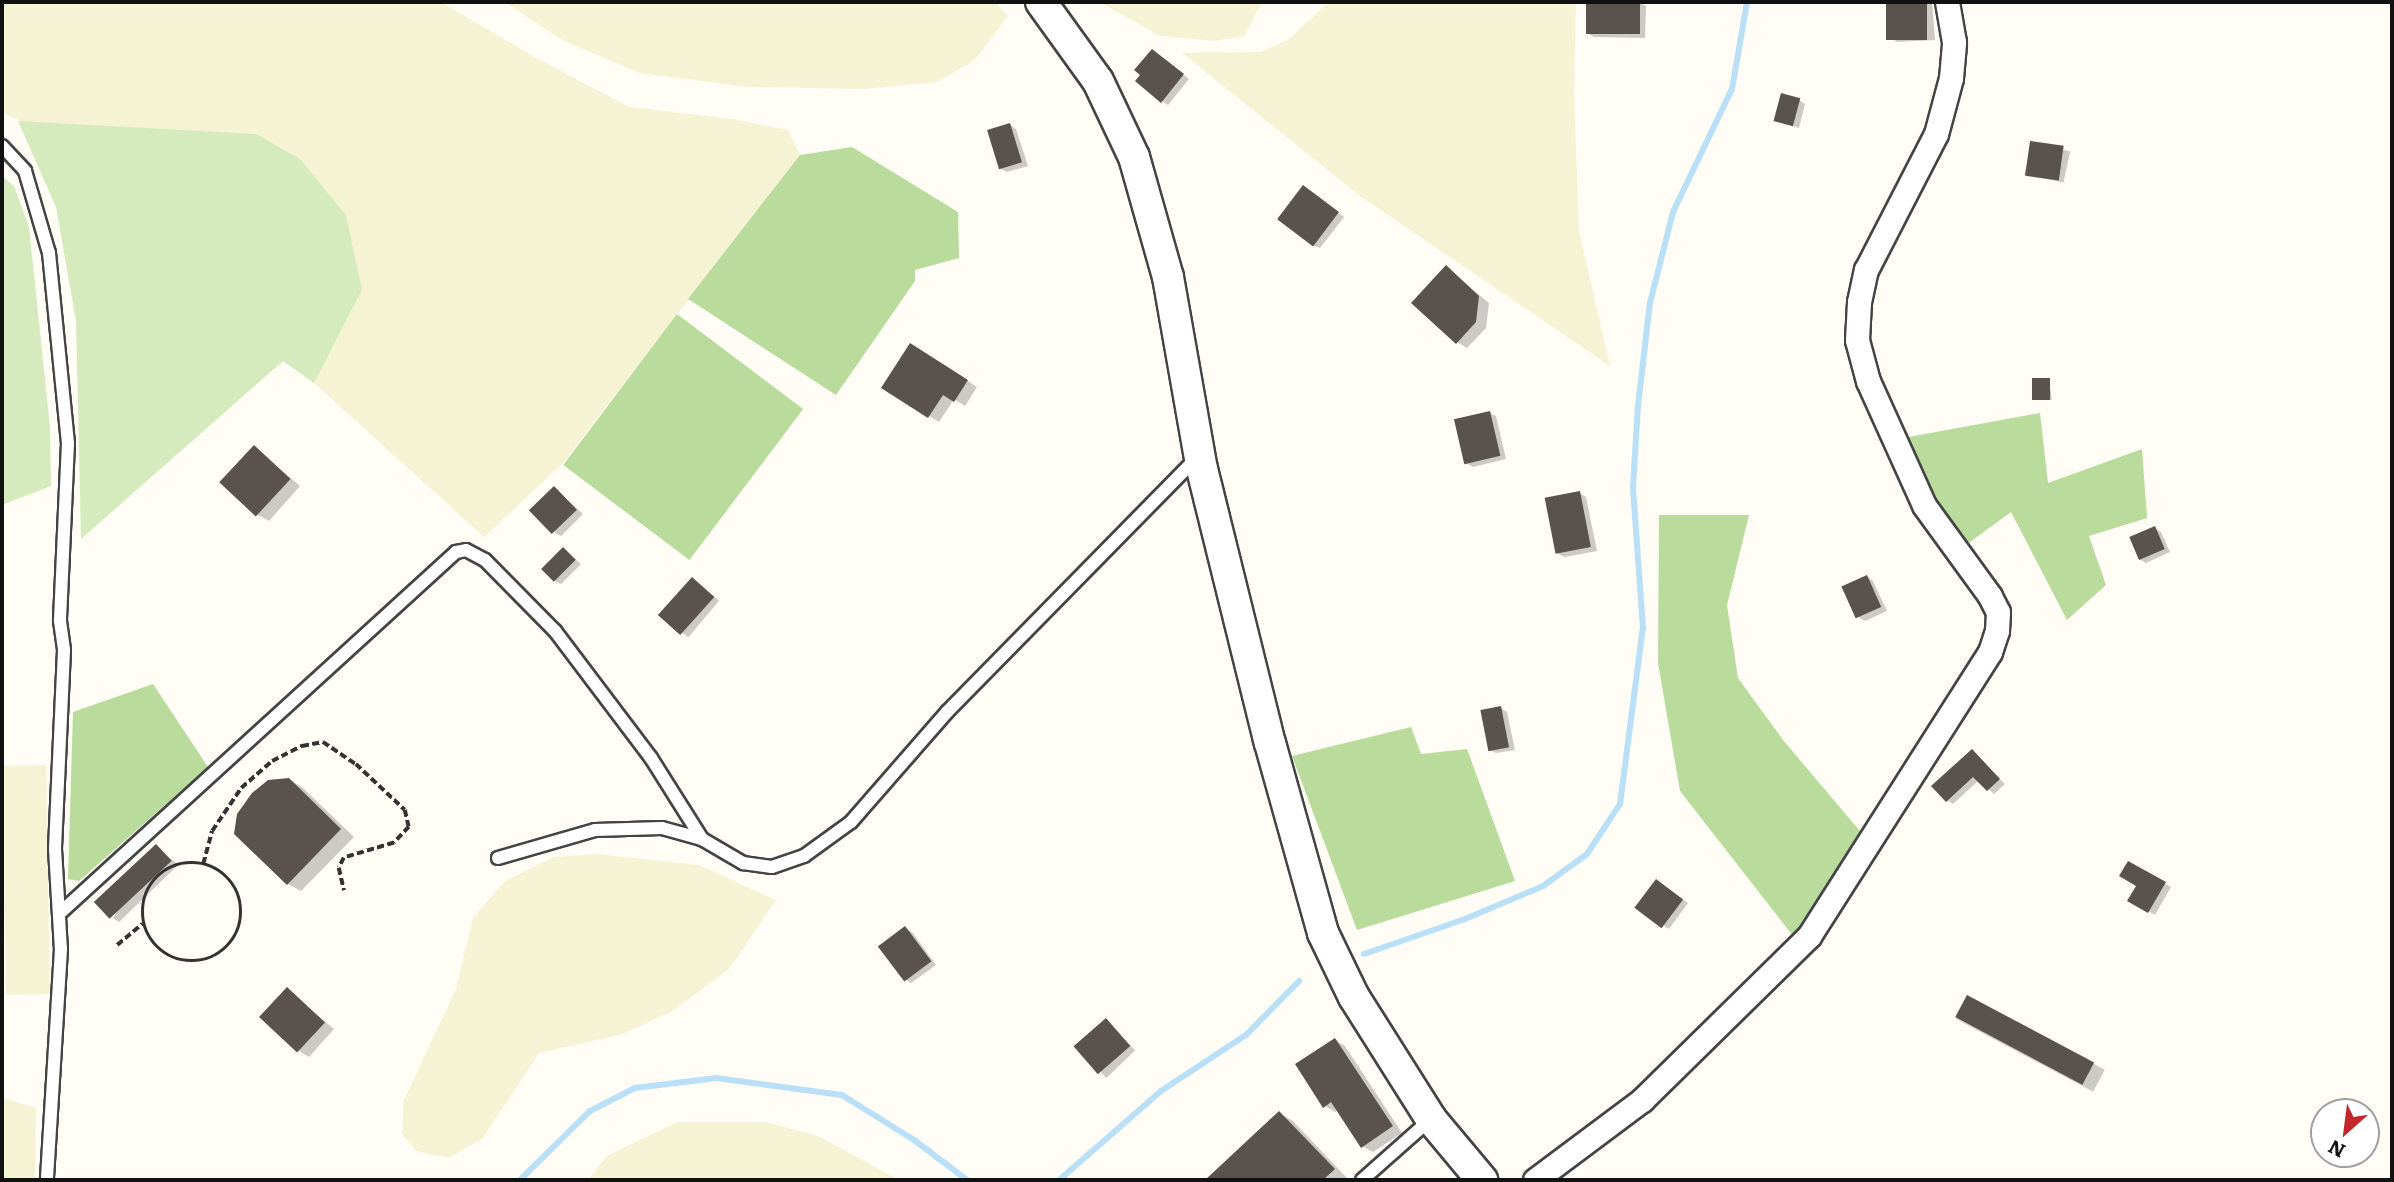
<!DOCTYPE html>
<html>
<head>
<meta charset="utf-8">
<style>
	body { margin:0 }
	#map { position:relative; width:2394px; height:1182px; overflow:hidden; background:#fffdf5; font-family:Literata,serif }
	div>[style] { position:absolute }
	.farmland>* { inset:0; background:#f6f3d4; transform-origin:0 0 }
	.green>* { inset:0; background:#d5ebbd }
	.forest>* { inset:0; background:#b9dc9c; transform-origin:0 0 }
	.shadow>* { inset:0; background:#0003; transform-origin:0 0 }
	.stream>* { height:6px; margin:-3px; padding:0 3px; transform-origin:3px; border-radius:3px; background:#b9e0f7 }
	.building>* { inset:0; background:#5a524d; transform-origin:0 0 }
	.path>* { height:3.5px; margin-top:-1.75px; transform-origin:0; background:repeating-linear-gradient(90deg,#333 0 7px,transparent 0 10.5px) }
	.path>.ring { margin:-1.75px; padding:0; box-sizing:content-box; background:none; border:3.5px solid #333; border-radius:50% }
	.roads { filter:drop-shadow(2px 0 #444) drop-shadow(-2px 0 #444) drop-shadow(0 2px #444) drop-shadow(0 -2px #444) }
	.service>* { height:12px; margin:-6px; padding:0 6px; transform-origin:6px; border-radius:6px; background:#fff }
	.minor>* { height:23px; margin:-11.5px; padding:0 11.5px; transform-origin:11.5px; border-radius:11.5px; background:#fff }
	.tertiary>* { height:30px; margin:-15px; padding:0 15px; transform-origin:15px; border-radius:15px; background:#fff }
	span { translate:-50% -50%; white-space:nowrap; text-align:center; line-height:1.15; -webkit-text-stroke:7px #fff; paint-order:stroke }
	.frame { position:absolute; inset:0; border:4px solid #111; pointer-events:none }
	.north { position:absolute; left:2310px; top:1098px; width:70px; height:70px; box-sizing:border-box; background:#fff; border:2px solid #a0a0a0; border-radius:50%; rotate:208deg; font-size:19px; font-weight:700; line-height:28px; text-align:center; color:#111 }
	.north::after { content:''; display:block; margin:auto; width:24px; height:32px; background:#c4262e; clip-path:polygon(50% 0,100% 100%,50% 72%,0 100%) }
</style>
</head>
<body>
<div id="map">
	<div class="farmland">
		<div style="clip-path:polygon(2px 2px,441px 2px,536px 58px,629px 107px,733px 119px,788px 130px,800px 155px,562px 464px,484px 537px,314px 383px,362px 290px,2px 112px)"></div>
		<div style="clip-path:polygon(505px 2px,995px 2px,1008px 16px,974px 61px,936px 82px,865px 89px,748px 87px,640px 73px,560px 39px)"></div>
		<div style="clip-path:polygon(1100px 2px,1262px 2px,1244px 36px,1215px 41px,1160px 36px)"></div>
		<div style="clip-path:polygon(1329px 2px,1576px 2px,1574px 93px,1579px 231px,1610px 366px,1360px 196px,1182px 53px,1260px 52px,1288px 40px)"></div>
		<div style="left:46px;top:765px;width:229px;height:44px;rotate:89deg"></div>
		<div style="clip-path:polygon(596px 854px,699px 865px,776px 900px,729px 969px,674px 1010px,623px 1034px,539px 1053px,483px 1138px,449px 1158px,416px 1151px,402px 1134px,404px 1100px,456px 989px,473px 918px,505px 881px,554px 857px)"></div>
		<div style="clip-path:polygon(2px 1098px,36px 1108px,35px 1180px,2px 1180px)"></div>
		<div style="clip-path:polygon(677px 1122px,766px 1122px,818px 1136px,899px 1180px,588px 1180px,607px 1156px)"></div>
	</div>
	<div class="green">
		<div style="clip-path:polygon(18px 121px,256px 134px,300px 159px,346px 215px,362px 290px,314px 383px,283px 361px,81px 539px,76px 321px,56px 207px)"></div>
		<div style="clip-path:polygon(2px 176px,14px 186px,29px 227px,50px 427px,51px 486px,2px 505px)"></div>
	</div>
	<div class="forest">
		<div style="clip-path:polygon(852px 147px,958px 212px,959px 258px,915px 270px,915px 281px,836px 395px,688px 299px,800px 155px)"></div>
		<div style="left:677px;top:314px;width:158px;height:189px;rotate:37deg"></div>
		<div style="clip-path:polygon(2040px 413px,2048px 483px,2142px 449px,2147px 518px,2089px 536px,2106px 585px,2067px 620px,2011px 512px,1970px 542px,1961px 541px,1903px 438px)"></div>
		<div style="clip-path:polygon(1659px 515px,1749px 515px,1727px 605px,1738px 678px,1783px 740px,1860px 831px,1793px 936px,1680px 791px,1658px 663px)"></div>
		<div style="clip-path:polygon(153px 684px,208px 767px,79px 881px,68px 879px,73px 712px)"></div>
		<div style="clip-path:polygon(1411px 727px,1421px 754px,1467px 749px,1515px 881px,1357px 930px,1292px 756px)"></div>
	</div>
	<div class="shadow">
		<div style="clip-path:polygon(1588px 2px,1639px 2px,1646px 6px,1645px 38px,1594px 37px,1587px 33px)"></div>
		<div style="clip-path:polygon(1888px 2px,1932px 2px,1935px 40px,1897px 42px,1891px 38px)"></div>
		<div style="clip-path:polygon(1153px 51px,1189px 79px,1168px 105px,1162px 101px)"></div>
		<div style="clip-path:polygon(1799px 100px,1805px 104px,1799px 128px,1775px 120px)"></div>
		<div style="clip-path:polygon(1010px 125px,1016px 129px,1028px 166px,1007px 172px,1001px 169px)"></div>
		<div style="left:2031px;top:143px;width:40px;height:32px;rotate:12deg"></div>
		<div style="clip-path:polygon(1310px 191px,1344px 217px,1320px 248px,1313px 245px)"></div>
		<div style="clip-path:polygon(1446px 268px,1489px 303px,1486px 328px,1467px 348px,1457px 342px)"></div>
		<div style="clip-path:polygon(921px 351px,977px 387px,965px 406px,954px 399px,939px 422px,929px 416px)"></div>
		<div style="clip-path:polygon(2049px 380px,2052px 400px,2034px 399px)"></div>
		<div style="clip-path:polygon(1489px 413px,1496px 416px,1506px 459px,1473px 467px,1466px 463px)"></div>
		<div style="clip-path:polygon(254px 447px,300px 486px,269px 521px,258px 515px)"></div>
		<div style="clip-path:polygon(554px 488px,583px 514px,561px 536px,555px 533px)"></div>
		<div style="clip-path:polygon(1579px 493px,1586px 497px,1597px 551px,1565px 557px,1558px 554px)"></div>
		<div style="clip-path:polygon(2155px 528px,2161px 532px,2170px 552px,2146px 563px,2139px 559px)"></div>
		<div style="clip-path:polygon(563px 549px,581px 564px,561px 584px,555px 581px)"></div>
		<div style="clip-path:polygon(1867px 577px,1873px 581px,1887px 611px,1865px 621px,1858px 617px)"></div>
		<div style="left:693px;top:579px;width:34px;height:48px;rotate:40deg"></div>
		<div style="clip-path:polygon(1501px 708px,1507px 712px,1515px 750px,1496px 753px,1490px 750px)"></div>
		<div style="clip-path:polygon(1972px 751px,2005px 784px,1994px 794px,1979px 780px,1953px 804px,1947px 800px)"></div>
		<div style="clip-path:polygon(288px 779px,303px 788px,354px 837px,301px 891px,288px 884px)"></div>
		<div style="clip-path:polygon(156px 846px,178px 865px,119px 922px,113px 918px)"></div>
		<div style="clip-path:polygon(2129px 863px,2171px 887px,2155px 915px,2130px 901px,2138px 885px)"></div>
		<div style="clip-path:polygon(1662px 885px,1688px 903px,1669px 929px,1663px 925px)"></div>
		<div style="clip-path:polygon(905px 928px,912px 932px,936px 965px,911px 983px,905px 979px)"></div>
		<div style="clip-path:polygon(287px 990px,334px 1029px,309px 1057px,299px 1051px)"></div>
		<div style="left:1968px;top:997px;width:155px;height:25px;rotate:28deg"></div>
		<div style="left:1106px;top:1020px;width:42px;height:40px;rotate:46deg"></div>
		<div style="clip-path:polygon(1335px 1040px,1345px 1046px,1402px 1133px,1373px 1152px,1362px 1146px,1338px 1110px,1335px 1112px,1325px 1106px)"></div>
		<div style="clip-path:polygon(1279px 1113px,1293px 1121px,1347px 1178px,1344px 1180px,1208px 1180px)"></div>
	</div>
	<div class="stream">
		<div style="left:1364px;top:954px;width:107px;rotate:-19.1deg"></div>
		<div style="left:1465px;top:919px;width:85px;rotate:-22.9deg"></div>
		<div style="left:1543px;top:886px;width:54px;rotate:-36deg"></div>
		<div style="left:1587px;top:854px;width:60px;rotate:-56.6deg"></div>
		<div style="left:1620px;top:804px;width:177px;rotate:-82.6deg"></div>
		<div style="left:1643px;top:628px;width:141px;rotate:-94.1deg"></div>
		<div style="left:1633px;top:487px;width:81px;rotate:-86.5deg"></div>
		<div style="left:1638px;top:406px;width:104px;rotate:-83.4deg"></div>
		<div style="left:1650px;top:303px;width:94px;rotate:-75.8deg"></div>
		<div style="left:1673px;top:212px;width:136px;rotate:-64.4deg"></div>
		<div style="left:1732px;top:89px;width:88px;rotate:-80.2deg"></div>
		<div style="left:520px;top:1180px;width:98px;rotate:-44.6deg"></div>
		<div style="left:590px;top:1111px;width:51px;rotate:-27.1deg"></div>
		<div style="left:635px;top:1088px;width:82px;rotate:-7deg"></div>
		<div style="left:716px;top:1078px;width:127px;rotate:7.7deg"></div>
		<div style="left:842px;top:1095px;width:85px;rotate:32deg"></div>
		<div style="left:914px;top:1140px;width:66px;rotate:37deg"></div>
		<div style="left:1059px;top:1180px;width:135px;rotate:-41.1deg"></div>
		<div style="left:1161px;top:1091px;width:102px;rotate:-33.4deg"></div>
		<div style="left:1246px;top:1035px;width:76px;rotate:-45.5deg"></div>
	</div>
	<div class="building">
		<div style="left:1586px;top:2px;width:54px;height:32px"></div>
		<div style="left:1886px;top:2px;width:41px;height:38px"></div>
		<div style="clip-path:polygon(1152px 49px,1184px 74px,1161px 103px,1135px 81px,1140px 75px,1134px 70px)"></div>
		<div style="left:1781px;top:93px;width:20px;height:29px;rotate:15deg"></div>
		<div style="left:1010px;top:123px;width:41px;height:24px;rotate:73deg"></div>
		<div style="left:2030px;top:141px;width:34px;height:35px;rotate:8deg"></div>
		<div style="left:1303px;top:185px;width:45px;height:43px;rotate:37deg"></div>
		<div style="clip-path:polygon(1446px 265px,1479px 296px,1476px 322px,1456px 344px,1411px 303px)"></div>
		<div style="clip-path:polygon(910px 343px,968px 380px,954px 402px,943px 395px,928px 418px,881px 388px)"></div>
		<div style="left:2032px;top:378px;width:18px;height:22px"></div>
		<div style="left:1490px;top:411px;width:46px;height:37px;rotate:77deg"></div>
		<div style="left:254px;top:445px;width:50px;height:51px;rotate:43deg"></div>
		<div style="left:554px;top:486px;width:33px;height:35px;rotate:46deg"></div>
		<div style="left:1580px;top:491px;width:57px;height:36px;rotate:79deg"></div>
		<div style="left:2155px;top:526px;width:25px;height:28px;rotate:67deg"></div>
		<div style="left:563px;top:547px;width:18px;height:31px;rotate:45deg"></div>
		<div style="left:1867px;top:575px;width:35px;height:28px;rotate:66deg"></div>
		<div style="left:692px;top:577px;width:30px;height:51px;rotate:42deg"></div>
		<div style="left:1501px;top:706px;width:42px;height:21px;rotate:79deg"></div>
		<div style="clip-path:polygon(1972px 749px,2000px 779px,1987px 791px,1973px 777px,1946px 802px,1931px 786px)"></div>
		<div style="clip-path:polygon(289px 778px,341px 829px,287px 885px,234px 834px,237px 814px,252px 793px,268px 780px)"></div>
		<div style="left:156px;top:844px;width:23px;height:85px;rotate:47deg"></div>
		<div style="clip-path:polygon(2128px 861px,2166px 882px,2148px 913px,2127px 901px,2136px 886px,2119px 876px)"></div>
		<div style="left:1656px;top:879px;width:34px;height:36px;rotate:37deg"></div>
		<div style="left:905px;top:926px;width:44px;height:34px;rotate:53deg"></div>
		<div style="left:287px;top:987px;width:52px;height:41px;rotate:43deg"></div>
		<div style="left:1967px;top:995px;width:144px;height:25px;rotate:28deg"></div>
		<div style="left:1106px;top:1018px;width:37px;height:43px;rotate:49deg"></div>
		<div style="clip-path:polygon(1335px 1038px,1393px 1126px,1361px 1148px,1331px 1102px,1323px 1108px,1295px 1064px)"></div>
		<div style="clip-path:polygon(1279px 1111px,1335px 1169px,1323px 1180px,1205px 1180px)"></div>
	</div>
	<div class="path">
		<div class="ring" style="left:143px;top:863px;width:94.5px;height:94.5px"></div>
		<div style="left:203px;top:864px;width:34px;rotate:-75deg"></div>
		<div style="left:212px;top:831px;width:52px;rotate:-56deg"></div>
		<div style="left:241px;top:788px;width:41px;rotate:-41.1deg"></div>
		<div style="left:272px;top:761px;width:34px;rotate:-27deg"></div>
		<div style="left:302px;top:746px;width:21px;rotate:-11deg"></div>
		<div style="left:323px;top:742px;width:40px;rotate:34deg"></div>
		<div style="left:356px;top:764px;width:67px;rotate:43.2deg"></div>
		<div style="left:405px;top:810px;width:17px;rotate:77deg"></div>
		<div style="left:409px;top:827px;width:22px;rotate:133deg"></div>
		<div style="left:394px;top:843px;width:52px;rotate:163.3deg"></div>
		<div style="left:344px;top:858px;width:11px;rotate:117deg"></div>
		<div style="left:339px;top:868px;width:23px;rotate:77deg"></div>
		<div style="left:117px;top:945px;width:33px;rotate:-40deg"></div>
	</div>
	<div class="roads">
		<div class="service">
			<div style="left:2px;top:146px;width:34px;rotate:47deg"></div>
			<div style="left:25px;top:171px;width:85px;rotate:73.7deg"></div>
			<div style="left:49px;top:253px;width:191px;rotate:84.3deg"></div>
			<div style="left:68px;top:443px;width:178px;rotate:92.6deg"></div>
			<div style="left:60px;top:621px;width:29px;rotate:82deg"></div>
			<div style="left:64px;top:650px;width:199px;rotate:92.6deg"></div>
			<div style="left:55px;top:849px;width:100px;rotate:86.6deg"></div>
			<div style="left:61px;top:949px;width:231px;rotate:93.5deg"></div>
			<div style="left:498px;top:858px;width:101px;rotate:-16.1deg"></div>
			<div style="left:595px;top:830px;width:67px;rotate:-1.7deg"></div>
			<div style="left:662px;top:828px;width:41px;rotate:15.4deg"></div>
			<div style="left:702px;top:839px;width:48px;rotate:30.3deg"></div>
			<div style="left:743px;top:863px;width:29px;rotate:8deg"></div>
			<div style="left:772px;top:867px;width:34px;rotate:-19deg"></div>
			<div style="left:804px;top:856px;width:58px;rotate:-35.9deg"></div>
			<div style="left:851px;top:822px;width:146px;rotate:-48.9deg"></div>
			<div style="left:947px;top:712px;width:356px;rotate:-45.5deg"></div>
			<div style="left:60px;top:913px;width:536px;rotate:-42.35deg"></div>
			<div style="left:456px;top:552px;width:10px;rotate:-11deg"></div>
			<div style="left:466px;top:550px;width:21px;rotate:28deg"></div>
			<div style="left:485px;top:560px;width:100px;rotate:45.4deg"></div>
			<div style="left:555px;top:631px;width:159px;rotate:52.9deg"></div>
			<div style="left:651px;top:758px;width:96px;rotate:57.8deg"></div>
			<div style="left:1362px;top:1180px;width:92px;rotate:-41.5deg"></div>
		</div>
		<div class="minor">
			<div style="left:1535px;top:1180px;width:134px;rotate:-36.8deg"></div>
			<div style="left:1642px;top:1100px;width:234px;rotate:-44.5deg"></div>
			<div style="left:1809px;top:936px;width:337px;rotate:-57.5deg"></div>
			<div style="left:1990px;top:652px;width:22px;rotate:-72deg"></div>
			<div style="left:1997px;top:631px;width:19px;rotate:-87deg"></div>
			<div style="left:1998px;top:612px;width:18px;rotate:-117deg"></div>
			<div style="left:1990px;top:596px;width:112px;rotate:-126deg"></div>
			<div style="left:1924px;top:505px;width:136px;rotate:-114.3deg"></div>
			<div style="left:1868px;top:381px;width:42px;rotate:-105deg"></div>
			<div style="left:1857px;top:340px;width:38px;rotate:-87deg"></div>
			<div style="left:1859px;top:302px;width:33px;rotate:-78deg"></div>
			<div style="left:1866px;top:270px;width:153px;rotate:-62.8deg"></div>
			<div style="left:1936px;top:134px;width:58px;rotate:-75deg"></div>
			<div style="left:1951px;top:78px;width:36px;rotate:-85deg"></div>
			<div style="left:1954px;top:42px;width:41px;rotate:-99.9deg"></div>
		</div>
		<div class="tertiary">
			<div style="left:1041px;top:2px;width:97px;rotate:54.2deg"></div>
			<div style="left:1098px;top:81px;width:84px;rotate:64.7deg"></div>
			<div style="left:1134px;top:157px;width:125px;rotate:74.2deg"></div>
			<div style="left:1168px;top:277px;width:195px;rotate:80deg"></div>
			<div style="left:1202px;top:469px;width:282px;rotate:76.1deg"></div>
			<div style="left:1270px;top:743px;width:197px;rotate:74.4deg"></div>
			<div style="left:1323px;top:933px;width:71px;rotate:64.2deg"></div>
			<div style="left:1354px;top:997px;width:144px;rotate:57.7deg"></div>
			<div style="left:1431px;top:1119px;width:80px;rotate:50.1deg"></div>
		</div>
	</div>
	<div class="frame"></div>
	<div class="north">N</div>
</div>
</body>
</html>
